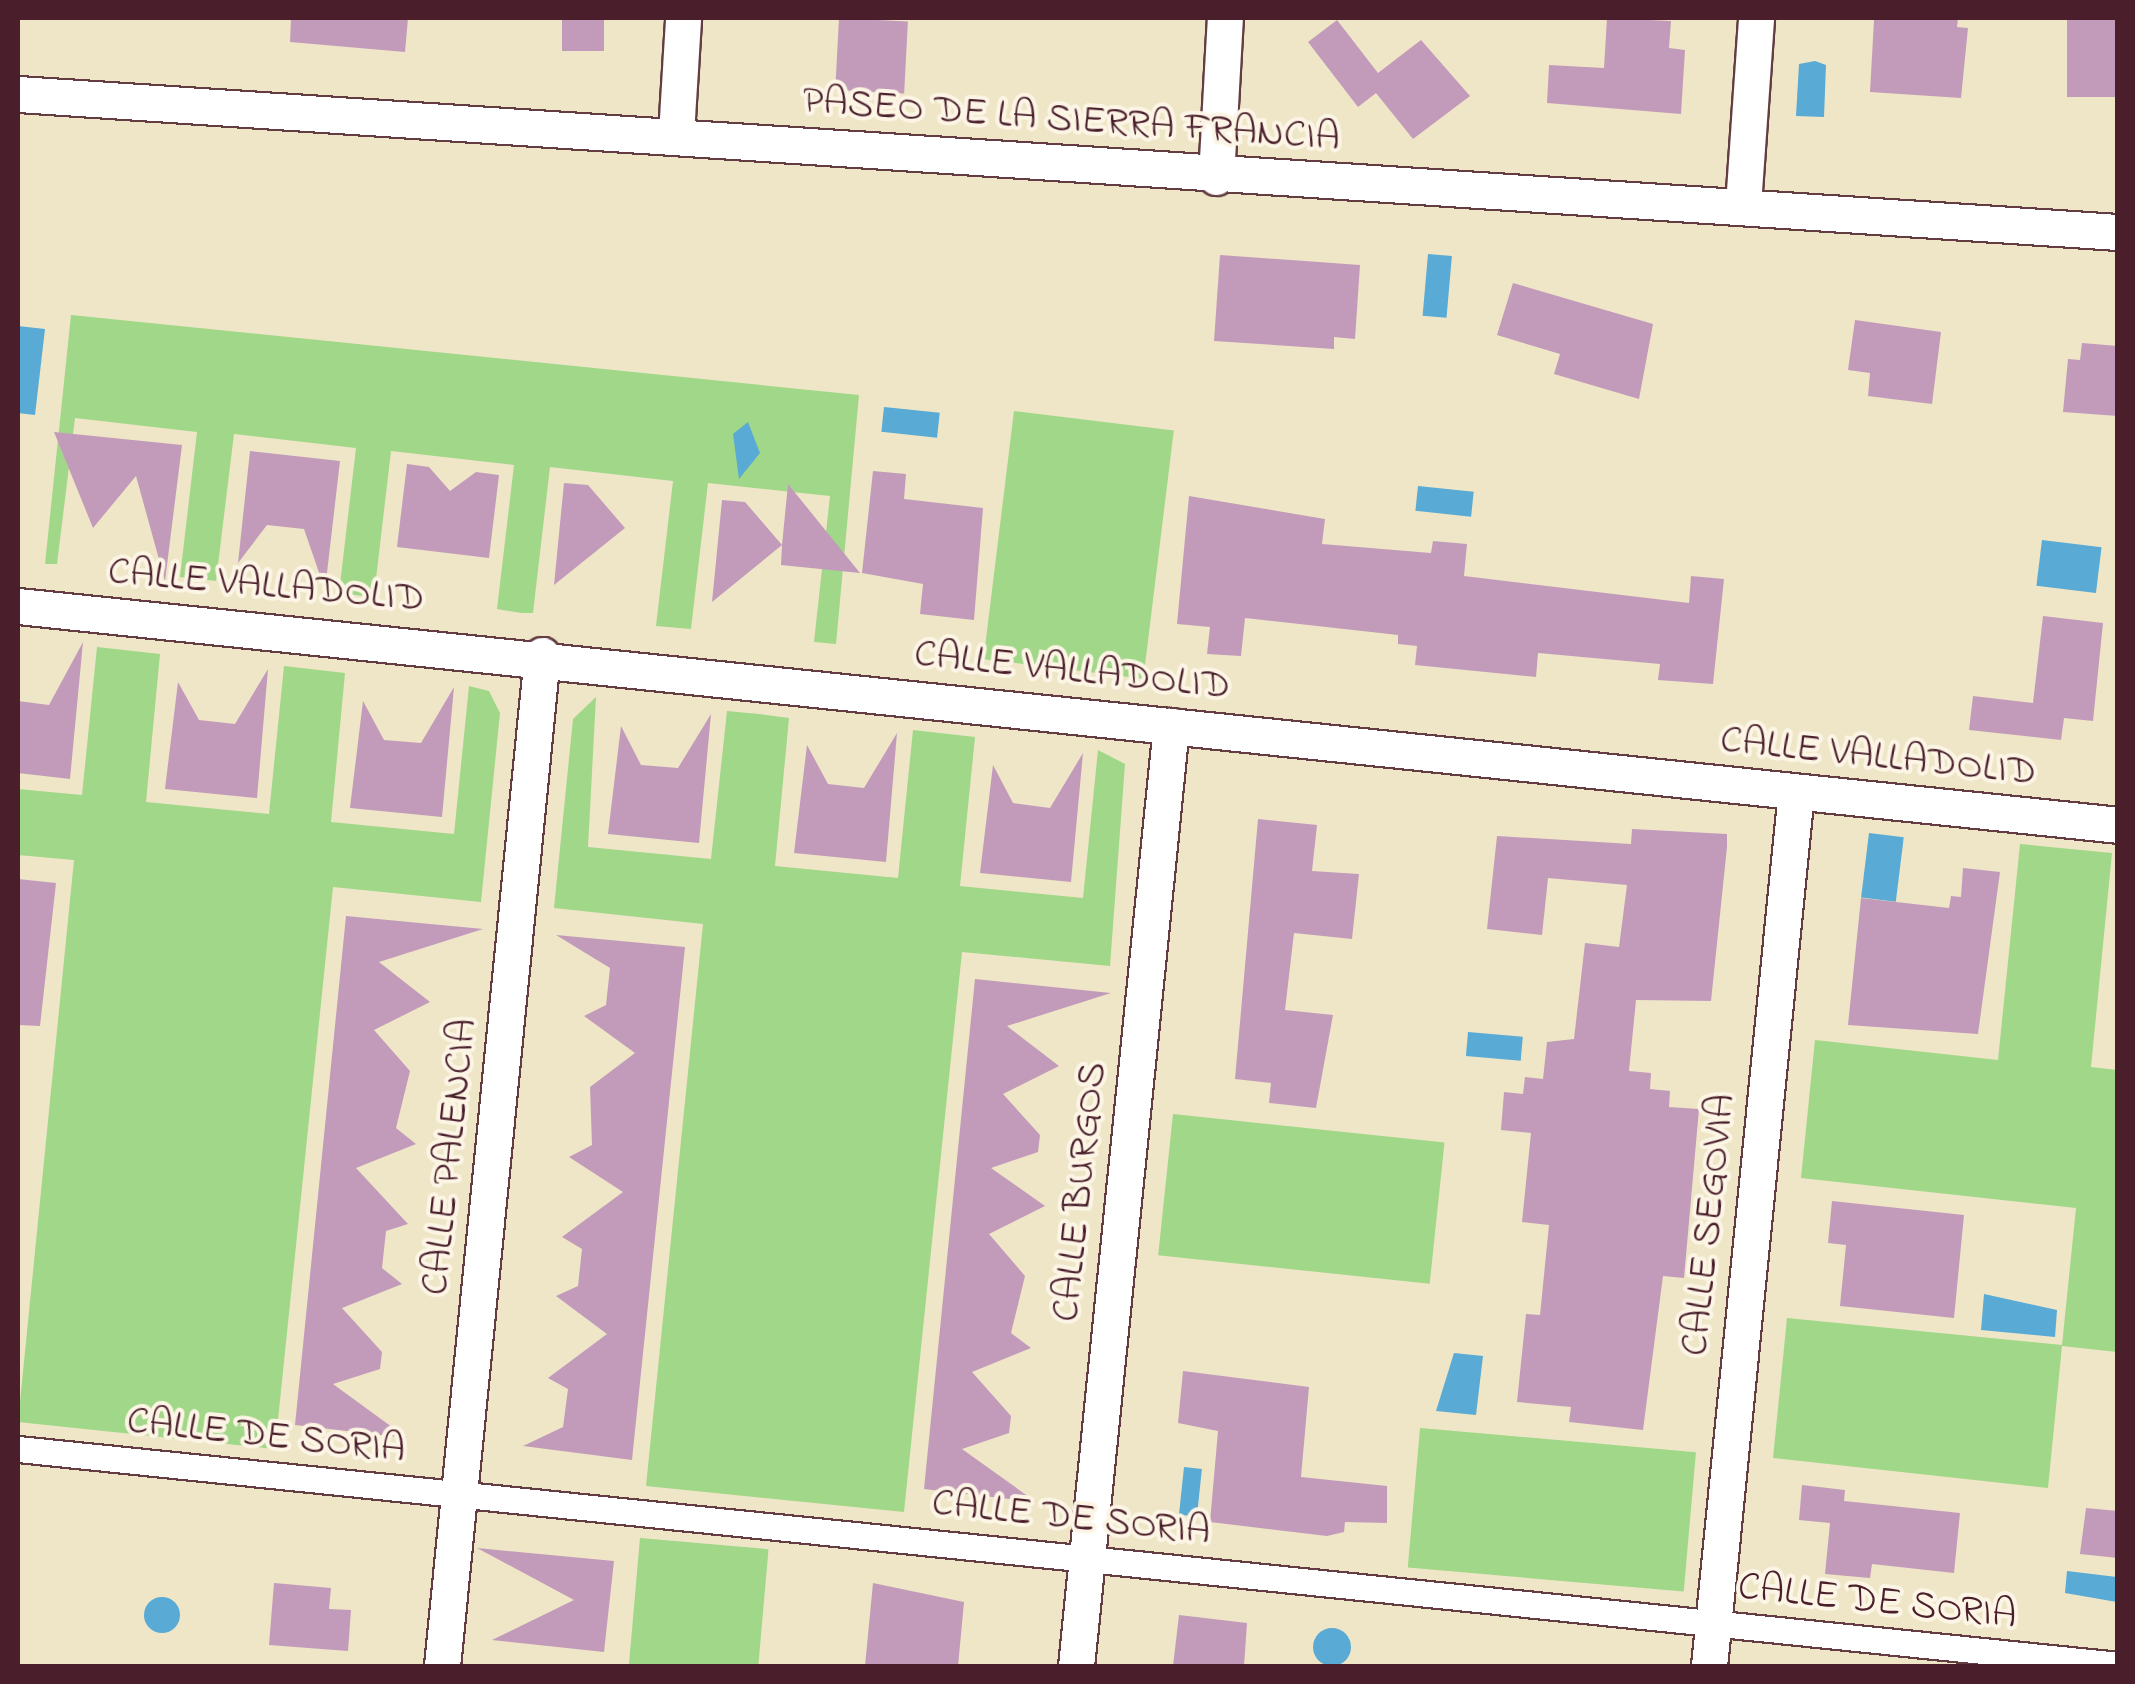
<!DOCTYPE html>
<html>
<head>
<meta charset="utf-8">
<style>
	body { margin:0 }
	#map { position:relative; width:2135px; height:1684px; overflow:hidden; background:#eee6c7; font-family:"Indie Flower",sans-serif }
	div>[style] { position:absolute }
	.green>* { inset:0; background:#a1d788; transform-origin:0 0 }
	.water>* { inset:0; background:#59aad4; transform-origin:0 0 }
	.round { border-radius:50% }
	.building>* { inset:0; background:#c39bba; transform-origin:0 0 }
	.roads { filter:drop-shadow(2px 0 #633d42) drop-shadow(-2px 0 #633d42) drop-shadow(0 2px #633d42) drop-shadow(0 -2px #633d42) }
	.pedestrian>* { height:25px; margin:-12.5px; padding:0 12.5px; transform-origin:12.5px; border-radius:12.5px; background:#fff }
	.minor>* { height:35px; margin:-17.5px; padding:0 17.5px; transform-origin:17.5px; border-radius:17.5px; background:#fff }
	span { translate:-50% -50%; white-space:nowrap; text-align:center; line-height:1.15; -webkit-text-stroke:8px #fcf5e5; paint-order:stroke }
	.street-label { font-size:40px; color:#4a1f2b }
	.frame { position:absolute; inset:0; border:20px solid #4a1f2b; pointer-events:none }
</style>
</head>
<body>
<div id="map">
	<div class="green">
		<div style="clip-path:polygon(71px 315px,859px 395px,836px 644px,814px 642px,830px 496px,708px 483px,691px 629px,656px 626px,673px 481px,550px 467px,533px 613px,521px 613px,497px 609px,514px 465px,391px 451px,374px 596px,363px 596px,339px 593px,356px 448px,234px 434px,216px 581px,180px 577px,197px 432px,75px 418px,57px 564px,45px 564px)"></div>
		<div style="left:1014px;top:411px;width:161px;height:250px;rotate:7deg"></div>
		<div style="clip-path:polygon(97px 647px,160px 654px,146px 802px,269px 814px,284px 666px,345px 673px,331px 822px,454px 834px,469px 686px,489px 691px,500px 713px,481px 902px,333px 887px,275px 1449px,18px 1422px,74px 860px,18px 855px,18px 789px,82px 795px)"></div>
		<div style="clip-path:polygon(596px 697px,588px 847px,711px 859px,727px 711px,759px 714px,789px 718px,775px 866px,898px 878px,913px 730px,975px 737px,960px 886px,1083px 898px,1098px 750px,1125px 764px,1110px 966px,962px 952px,904px 1512px,646px 1486px,703px 924px,554px 908px,573px 719px)"></div>
		<div style="clip-path:polygon(2020px 844px,2112px 853px,2091px 1067px,2117px 1070px,2117px 1352px,2062px 1346px,2048px 1488px,1773px 1458px,1787px 1318px,2062px 1345px,2076px 1208px,1801px 1178px,1815px 1040px,1998px 1060px)"></div>
		<div style="left:1173px;top:1114px;width:273px;height:142px;rotate:6deg"></div>
		<div style="left:1420px;top:1428px;width:277px;height:140px;rotate:5deg"></div>
		<div style="left:640px;top:1538px;width:129px;height:129px;rotate:5deg"></div>
	</div>
	<div class="water">
		<div style="clip-path:polygon(1815px 61px,1826px 65px,1824px 117px,1796px 116px,1799px 64px)"></div>
		<div style="left:1428px;top:254px;width:24px;height:62px;rotate:5deg"></div>
		<div style="clip-path:polygon(18px 326px,45px 329px,35px 415px,18px 413px)"></div>
		<div style="left:884px;top:407px;width:56px;height:25px;rotate:6deg"></div>
		<div style="clip-path:polygon(748px 422px,760px 453px,739px 479px,733px 434px)"></div>
		<div style="left:1418px;top:486px;width:56px;height:25px;rotate:6deg"></div>
		<div style="left:2042px;top:540px;width:60px;height:46px;rotate:7deg"></div>
		<div style="left:1869px;top:833px;width:35px;height:65px;rotate:7deg"></div>
		<div style="left:1468px;top:1032px;width:55px;height:24px;rotate:5deg"></div>
		<div style="clip-path:polygon(1984px 1294px,2057px 1310px,2055px 1337px,1981px 1330px)"></div>
		<div style="clip-path:polygon(1454px 1353px,1483px 1356px,1476px 1415px,1436px 1411px)"></div>
		<div style="left:1184px;top:1467px;width:18px;height:48px;rotate:6deg"></div>
		<div style="clip-path:polygon(2067px 1571px,2117px 1577px,2117px 1602px,2065px 1593px)"></div>
		<div class="round" style="left:144px;top:1597px;width:36px;height:36px"></div>
		<div class="round" style="left:1313px;top:1628px;width:38px;height:38px"></div>
	</div>
	<div class="building">
		<div style="clip-path:polygon(291px 18px,408px 18px,405px 52px,290px 42px)"></div>
		<div style="left:562px;top:18px;width:42px;height:33px"></div>
		<div style="left:839px;top:18px;width:69px;height:72px;rotate:3deg"></div>
		<div style="clip-path:polygon(1607px 18px,1671px 21px,1669px 48px,1685px 50px,1681px 114px,1547px 103px,1549px 65px,1604px 68px)"></div>
		<div style="clip-path:polygon(1958px 18px,1957px 27px,1968px 28px,1961px 98px,1870px 92px,1874px 20px)"></div>
		<div style="left:2067px;top:18px;width:51px;height:79px"></div>
		<div style="clip-path:polygon(1337px 20px,1378px 73px,1421px 40px,1470px 96px,1413px 139px,1376px 93px,1358px 107px,1308px 42px)"></div>
		<div style="clip-path:polygon(1220px 255px,1360px 265px,1355px 339px,1334px 337px,1334px 349px,1214px 341px)"></div>
		<div style="clip-path:polygon(1513px 283px,1653px 324px,1639px 399px,1554px 374px,1560px 354px,1497px 335px)"></div>
		<div style="clip-path:polygon(1855px 320px,1941px 332px,1932px 404px,1868px 396px,1870px 373px,1848px 370px)"></div>
		<div style="clip-path:polygon(2082px 343px,2118px 346px,2118px 416px,2063px 412px,2068px 359px,2080px 360px)"></div>
		<div style="clip-path:polygon(54px 432px,182px 445px,165px 581px,136px 476px,93px 528px)"></div>
		<div style="clip-path:polygon(250px 451px,340px 461px,325px 590px,304px 529px,267px 525px,238px 563px)"></div>
		<div style="clip-path:polygon(407px 464px,429px 467px,450px 491px,476px 472px,499px 475px,489px 558px,397px 547px)"></div>
		<div style="clip-path:polygon(873px 471px,906px 474px,904px 499px,983px 508px,974px 620px,920px 614px,923px 584px,862px 573px)"></div>
		<div style="clip-path:polygon(564px 483px,588px 485px,625px 528px,554px 585px)"></div>
		<div style="clip-path:polygon(788px 484px,860px 573px,781px 565px,782px 545px,712px 602px,722px 500px,745px 502px,782px 545px)"></div>
		<div style="clip-path:polygon(1189px 496px,1325px 519px,1322px 544px,1431px 553px,1433px 541px,1467px 544px,1464px 576px,1689px 603px,1691px 576px,1724px 579px,1713px 684px,1658px 680px,1660px 664px,1538px 653px,1536px 677px,1415px 665px,1417px 646px,1398px 644px,1398px 635px,1245px 618px,1241px 656px,1207px 654px,1210px 627px,1177px 624px)"></div>
		<div style="clip-path:polygon(2043px 616px,2103px 623px,2093px 721px,2064px 718px,2061px 740px,1969px 730px,1973px 696px,2033px 703px)"></div>
		<div style="clip-path:polygon(83px 642px,70px 779px,18px 773px,18px 701px,49px 705px)"></div>
		<div style="clip-path:polygon(268px 669px,257px 798px,165px 789px,178px 682px,199px 720px,235px 724px)"></div>
		<div style="clip-path:polygon(454px 687px,442px 817px,350px 808px,363px 701px,384px 740px,421px 743px)"></div>
		<div style="clip-path:polygon(711px 714px,699px 843px,608px 834px,621px 726px,641px 765px,678px 768px)"></div>
		<div style="clip-path:polygon(897px 733px,886px 862px,794px 853px,807px 745px,828px 784px,864px 788px)"></div>
		<div style="clip-path:polygon(1083px 753px,1071px 882px,980px 873px,993px 765px,1013px 803px,1050px 808px)"></div>
		<div style="clip-path:polygon(1258px 819px,1317px 825px,1312px 871px,1359px 874px,1352px 939px,1294px 933px,1285px 1010px,1333px 1015px,1316px 1108px,1269px 1103px,1271px 1083px,1235px 1079px)"></div>
		<div style="clip-path:polygon(1632px 829px,1727px 834px,1727px 847px,1711px 1001px,1636px 1000px,1629px 1071px,1651px 1073px,1650px 1089px,1670px 1091px,1669px 1107px,1699px 1109px,1684px 1278px,1663px 1276px,1643px 1430px,1569px 1422px,1571px 1407px,1517px 1402px,1526px 1314px,1540px 1315px,1549px 1225px,1522px 1222px,1531px 1133px,1501px 1130px,1504px 1092px,1523px 1094px,1525px 1077px,1543px 1079px,1547px 1042px,1574px 1039px,1585px 943px,1619px 947px,1627px 885px,1548px 878px,1542px 935px,1487px 929px,1497px 836px,1631px 844px)"></div>
		<div style="clip-path:polygon(1963px 868px,2000px 872px,1978px 1034px,1848px 1025px,1861px 898px,1949px 908px,1951px 896px,1961px 897px)"></div>
		<div style="clip-path:polygon(18px 879px,56px 883px,40px 1026px,18px 1025px)"></div>
		<div style="clip-path:polygon(346px 916px,483px 929px,379px 962px,430px 1002px,374px 1030px,410px 1071px,396px 1128px,416px 1144px,356px 1168px,408px 1224px,386px 1231px,382px 1268px,402px 1284px,342px 1308px,382px 1352px,380px 1369px,333px 1384px,407px 1438px,295px 1425px)"></div>
		<div style="clip-path:polygon(556px 935px,685px 947px,632px 1460px,523px 1446px,563px 1427px,568px 1389px,548px 1378px,607px 1334px,556px 1296px,578px 1286px,582px 1249px,562px 1237px,623px 1192px,569px 1157px,592px 1145px,590px 1087px,635px 1053px,584px 1016px,606px 1005px,610px 968px)"></div>
		<div style="clip-path:polygon(975px 979px,1111px 993px,1007px 1026px,1059px 1066px,1003px 1094px,1040px 1135px,1038px 1152px,991px 1168px,1045px 1206px,989px 1234px,1025px 1276px,1011px 1333px,1031px 1348px,972px 1372px,1011px 1416px,1009px 1433px,962px 1449px,1036px 1502px,924px 1489px)"></div>
		<div style="clip-path:polygon(1832px 1201px,1964px 1215px,1954px 1318px,1840px 1306px,1846px 1245px,1828px 1243px)"></div>
		<div style="clip-path:polygon(1183px 1371px,1309px 1387px,1301px 1477px,1387px 1486px,1387px 1523px,1345px 1522px,1344px 1532px,1327px 1536px,1210px 1522px,1218px 1431px,1178px 1423px)"></div>
		<div style="clip-path:polygon(1802px 1485px,1845px 1490px,1844px 1501px,1960px 1513px,1954px 1573px,1872px 1564px,1870px 1578px,1825px 1574px,1830px 1523px,1799px 1520px)"></div>
		<div style="clip-path:polygon(2086px 1508px,2118px 1511px,2118px 1558px,2080px 1554px)"></div>
		<div style="clip-path:polygon(477px 1548px,614px 1561px,604px 1652px,492px 1640px,574px 1600px)"></div>
		<div style="clip-path:polygon(274px 1583px,331px 1588px,329px 1609px,351px 1610px,348px 1651px,269px 1645px)"></div>
		<div style="clip-path:polygon(873px 1583px,964px 1602px,958px 1666px,865px 1666px)"></div>
		<div style="clip-path:polygon(1179px 1615px,1247px 1623px,1244px 1666px,1173px 1666px)"></div>
	</div>
	<div class="roads">
		<div class="pedestrian">
			<div style="left:18px;top:1449px;width:2111px;rotate:5.87deg"></div>
		</div>
		<div class="minor">
			<div style="left:18px;top:94px;width:2105px;rotate:3.76deg"></div>
			<div style="left:676px;top:134px;width:116px;rotate:-86.5deg"></div>
			<div style="left:1216px;top:177px;width:159px;rotate:-86.8deg"></div>
			<div style="left:1743px;top:205px;width:187px;rotate:-86deg"></div>
			<div style="left:18px;top:606px;width:2111px;rotate:5.95deg"></div>
			<div style="left:442px;top:1666px;width:1016px;rotate:-84.35deg"></div>
			<div style="left:1076px;top:1666px;width:945px;rotate:-84.23deg"></div>
			<div style="left:1709px;top:1666px;width:878px;rotate:-84.32deg"></div>
		</div>
	</div>
	<div class="street-label">
		<span style="left:1071px;top:121px;rotate:4deg">PASEO DE LA SIERRA FRANCIA</span>
		<span style="left:266px;top:587px;rotate:5deg">CALLE VALLADOLID</span>
		<span style="left:1072px;top:672px;rotate:6deg">CALLE VALLADOLID</span>
		<span style="left:1878px;top:758px;rotate:6deg">CALLE VALLADOLID</span>
		<span style="left:451px;top:1157px;rotate:-84deg">CALLE PALENCIA</span>
		<span style="left:1081px;top:1192px;rotate:-84deg">CALLE BURGOS</span>
		<span style="left:1710px;top:1225px;rotate:-84deg">CALLE SEGOVIA</span>
		<span style="left:266px;top:1437px;rotate:6deg">CALLE DE SORIA</span>
		<span style="left:1071px;top:1519px;rotate:6deg">CALLE DE SORIA</span>
		<span style="left:1877px;top:1603px;rotate:6deg">CALLE DE SORIA</span>
	</div>
	<div class="frame"></div>
</div>
</body>
</html>
